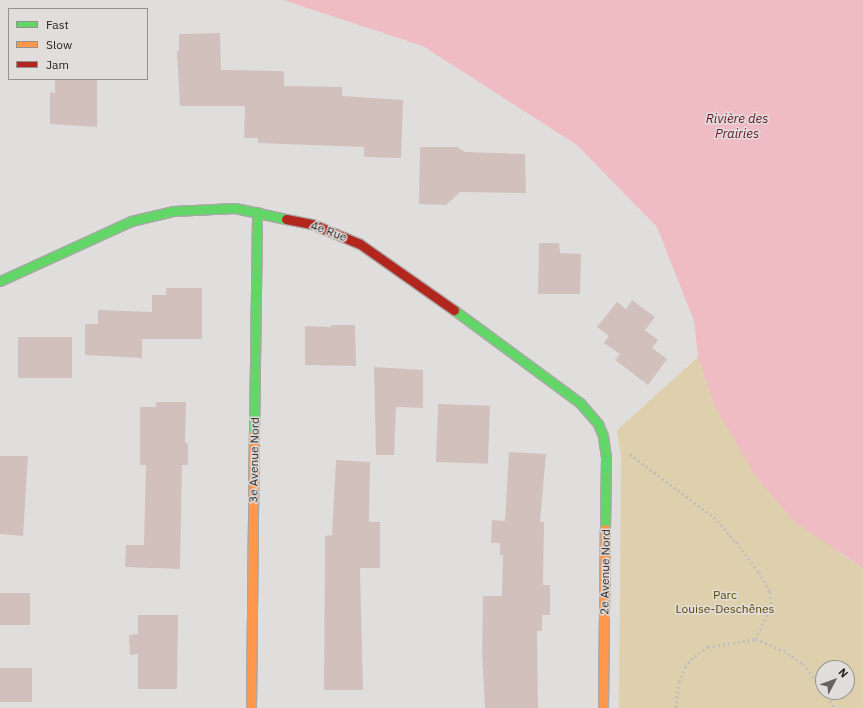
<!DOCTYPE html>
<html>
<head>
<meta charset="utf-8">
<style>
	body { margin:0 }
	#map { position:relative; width:863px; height:708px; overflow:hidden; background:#e0dedc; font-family:"IBM Plex Sans",sans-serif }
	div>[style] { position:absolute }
	.green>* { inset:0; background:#dfd0ad }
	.water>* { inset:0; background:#f0bcc3 }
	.building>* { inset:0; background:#d2c0bd; transform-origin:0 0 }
	.path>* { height:2.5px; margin-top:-1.25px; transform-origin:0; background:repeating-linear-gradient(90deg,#c0bfbf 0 2px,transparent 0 5px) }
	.roads { filter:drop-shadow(1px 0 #aaa8a7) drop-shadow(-1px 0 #aaa8a7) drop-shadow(0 1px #aaa8a7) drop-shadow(0 -1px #aaa8a7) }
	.fast>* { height:9px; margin:-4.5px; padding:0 4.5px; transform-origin:4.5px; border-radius:4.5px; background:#63d668 }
	.slow>* { height:9px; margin:-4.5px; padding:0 4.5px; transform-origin:4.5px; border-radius:4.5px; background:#ff974d }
	.jam>* { height:9px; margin:-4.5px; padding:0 4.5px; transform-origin:4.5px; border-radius:4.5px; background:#b3261e }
	span { translate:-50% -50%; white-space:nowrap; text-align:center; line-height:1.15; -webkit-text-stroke:3px #e1dddb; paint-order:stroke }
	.street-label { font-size:12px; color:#242322 }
	.park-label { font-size:12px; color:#5c4500 }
	.water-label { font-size:13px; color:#65162b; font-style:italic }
	.legend { position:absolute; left:8px; top:8px; width:140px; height:72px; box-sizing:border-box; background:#e1dddb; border:1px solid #959391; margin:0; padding:5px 7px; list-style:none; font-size:12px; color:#242322 }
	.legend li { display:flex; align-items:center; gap:8px; height:20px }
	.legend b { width:20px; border:1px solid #959391 }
	.north { position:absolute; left:815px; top:660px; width:40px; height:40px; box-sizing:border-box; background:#e1dddb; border:1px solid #959391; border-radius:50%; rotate:49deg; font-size:11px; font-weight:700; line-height:16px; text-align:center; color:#242322 }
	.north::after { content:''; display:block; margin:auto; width:14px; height:18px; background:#666463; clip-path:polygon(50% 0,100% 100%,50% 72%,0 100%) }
</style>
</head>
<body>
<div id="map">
	<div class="green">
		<div style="clip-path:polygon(evenodd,698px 357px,714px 405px,841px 554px,863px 568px,863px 708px,619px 708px,621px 456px,617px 430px,698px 357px,823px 668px,847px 668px,847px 692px,823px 692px,823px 668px)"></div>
	</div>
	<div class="water">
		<div style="clip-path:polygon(283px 0,863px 0,863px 568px,795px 522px,756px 477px,714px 405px,698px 357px,694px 321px,657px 227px,577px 145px,423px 46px)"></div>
	</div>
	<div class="building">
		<div style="clip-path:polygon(220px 33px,221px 70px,281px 71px,284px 72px,284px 86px,342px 87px,342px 96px,403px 100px,401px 158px,364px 157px,364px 147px,258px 143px,258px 138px,244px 138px,245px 106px,180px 106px,177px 51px,179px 51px,179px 34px)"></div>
		<div style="clip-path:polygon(55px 79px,97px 79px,97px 127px,50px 124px,50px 92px,55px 93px)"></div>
		<div style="clip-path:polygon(420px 147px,457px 147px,465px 152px,525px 154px,526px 193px,460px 192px,446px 205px,419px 204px)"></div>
		<div style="clip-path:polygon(539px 243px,559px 243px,560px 253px,581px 254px,580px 294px,538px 294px)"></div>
		<div style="clip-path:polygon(166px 288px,202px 288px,202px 339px,142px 339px,142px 358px,85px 355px,85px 324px,98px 324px,98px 310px,152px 312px,152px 295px,166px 295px)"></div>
		<div style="clip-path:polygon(632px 300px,655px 317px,645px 330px,658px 340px,652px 348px,667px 359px,648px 385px,615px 360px,620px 354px,604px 343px,609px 336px,597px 327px,617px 302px,626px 309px)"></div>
		<div style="clip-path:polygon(331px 325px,355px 325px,356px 366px,305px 365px,305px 326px,331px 327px)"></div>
		<div style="left:18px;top:337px;width:54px;height:41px"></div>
		<div style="clip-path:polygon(374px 367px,423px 370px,423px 408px,396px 407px,394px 455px,376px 455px)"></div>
		<div style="clip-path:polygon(156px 402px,186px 402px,185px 443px,188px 443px,188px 465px,182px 465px,180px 569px,125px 567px,126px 545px,144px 545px,146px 465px,140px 465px,140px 407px,156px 407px)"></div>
		<div style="left:438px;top:404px;width:52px;height:58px;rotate:2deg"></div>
		<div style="clip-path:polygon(509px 452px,546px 454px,540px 522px,544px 522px,543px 585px,550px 585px,550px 615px,542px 615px,542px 631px,537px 631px,538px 708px,485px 708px,482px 652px,483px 596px,502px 596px,503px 555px,500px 555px,500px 543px,491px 543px,492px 520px,505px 521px)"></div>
		<div style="clip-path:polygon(0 456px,28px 456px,23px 536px,0 534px)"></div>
		<div style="clip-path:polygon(336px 460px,370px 462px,369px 522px,380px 522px,380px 568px,360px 568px,363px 690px,324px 690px,325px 536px,332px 535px)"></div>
		<div style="left:0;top:593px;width:30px;height:32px"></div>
		<div style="clip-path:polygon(138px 615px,178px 615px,177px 689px,138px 689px,138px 654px,130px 655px,129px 635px,138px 634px)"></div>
		<div style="left:0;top:668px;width:32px;height:34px"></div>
	</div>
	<div class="path">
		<div style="left:630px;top:454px;width:105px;rotate:36.9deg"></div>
		<div style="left:714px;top:517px;width:33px;rotate:49deg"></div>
		<div style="left:736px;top:542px;width:38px;rotate:53deg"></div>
		<div style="left:759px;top:572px;width:23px;rotate:61deg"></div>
		<div style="left:770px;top:592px;width:14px;rotate:82deg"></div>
		<div style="left:772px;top:606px;width:37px;rotate:116deg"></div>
		<div style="left:756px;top:639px;width:35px;rotate:24deg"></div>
		<div style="left:788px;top:653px;width:19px;rotate:36deg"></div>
		<div style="left:803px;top:664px;width:33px;rotate:52deg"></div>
		<div style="left:825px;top:692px;width:19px;rotate:58deg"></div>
		<div style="left:675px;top:708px;width:26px;rotate:-81deg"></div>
		<div style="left:679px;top:682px;width:16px;rotate:-68deg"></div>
		<div style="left:685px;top:667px;width:14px;rotate:-51deg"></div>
		<div style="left:694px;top:656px;width:17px;rotate:-33deg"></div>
		<div style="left:708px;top:647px;width:49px;rotate:-9.5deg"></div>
	</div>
	<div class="roads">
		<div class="fast">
			<div style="left:0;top:281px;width:144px;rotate:-24.6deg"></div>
			<div style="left:131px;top:221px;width:43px;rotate:-13.4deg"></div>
			<div style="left:173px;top:211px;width:62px;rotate:-2.8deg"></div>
			<div style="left:235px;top:208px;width:52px;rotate:12.2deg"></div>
			<div style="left:454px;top:310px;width:157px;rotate:36.4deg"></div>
			<div style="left:580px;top:403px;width:28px;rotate:49deg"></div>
			<div style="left:598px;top:424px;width:13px;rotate:67deg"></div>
			<div style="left:603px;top:436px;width:22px;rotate:82deg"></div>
			<div style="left:606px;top:458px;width:71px;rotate:90.8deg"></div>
			<div style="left:254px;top:434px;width:222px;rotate:-89.2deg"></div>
		</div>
		<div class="slow">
			<div style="left:251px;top:708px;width:274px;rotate:-89.4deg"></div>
			<div style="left:603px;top:708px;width:179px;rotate:-89.4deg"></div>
		</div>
		<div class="jam">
			<div style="left:286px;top:219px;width:26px;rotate:11deg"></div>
			<div style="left:312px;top:224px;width:52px;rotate:22.6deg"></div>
			<div style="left:360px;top:244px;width:115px;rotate:35.1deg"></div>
		</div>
	</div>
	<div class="street-label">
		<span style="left:329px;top:231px;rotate:21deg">4e Rue</span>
		<span style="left:254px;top:460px;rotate:-89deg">3e Avenue Nord</span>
		<span style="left:605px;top:572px;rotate:-89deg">2e Avenue Nord</span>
	</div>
	<div class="park-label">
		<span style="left:725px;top:602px">Parc<br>Louise-Deschênes</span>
	</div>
	<div class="water-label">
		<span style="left:737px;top:127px">Rivière des<br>Prairies</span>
	</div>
	<ul class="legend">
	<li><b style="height:5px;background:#63d668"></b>Fast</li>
	<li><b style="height:5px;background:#ff974d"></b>Slow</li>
	<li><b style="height:5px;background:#b3261e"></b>Jam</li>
	</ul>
	<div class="north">N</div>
</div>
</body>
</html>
